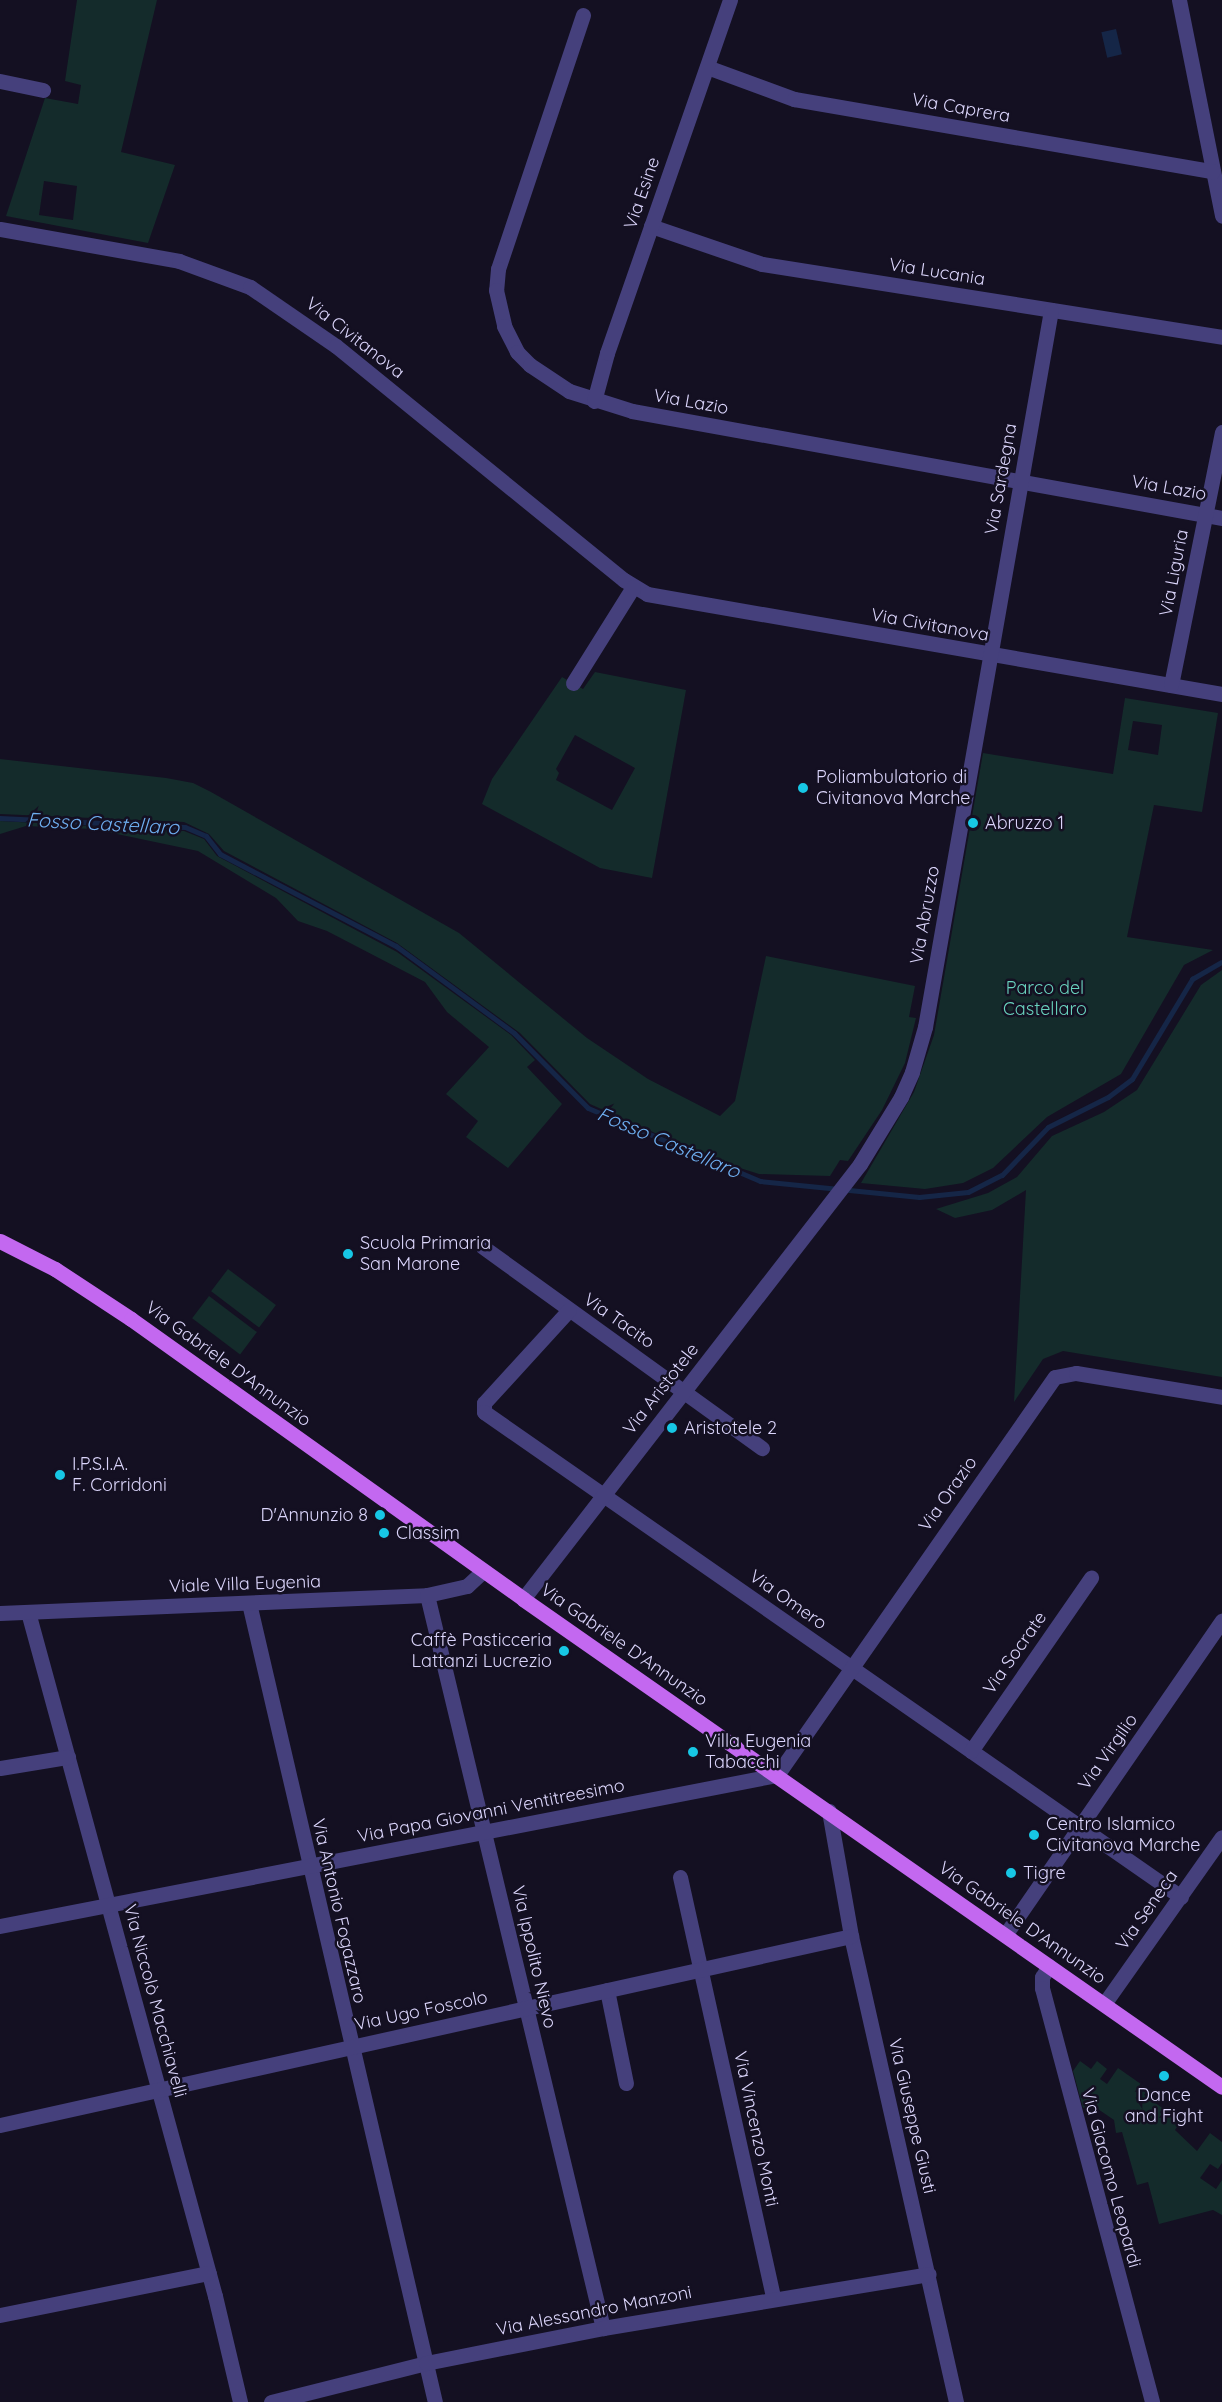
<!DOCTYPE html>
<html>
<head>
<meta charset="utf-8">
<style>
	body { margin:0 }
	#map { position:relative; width:1222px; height:2402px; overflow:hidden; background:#141022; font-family:Quicksand,sans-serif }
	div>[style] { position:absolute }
	.green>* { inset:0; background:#142b2b; transform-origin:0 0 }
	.water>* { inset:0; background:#152647; transform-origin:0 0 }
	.stream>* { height:5px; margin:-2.5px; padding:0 2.5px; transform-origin:2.5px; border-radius:2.5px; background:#152647 }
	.minor>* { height:15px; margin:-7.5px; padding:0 7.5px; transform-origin:7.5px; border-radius:7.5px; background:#45407c }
	.major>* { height:15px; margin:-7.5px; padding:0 7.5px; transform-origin:7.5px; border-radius:7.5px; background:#c368f0 }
	.dots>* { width:16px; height:16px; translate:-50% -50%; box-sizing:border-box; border:3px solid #141022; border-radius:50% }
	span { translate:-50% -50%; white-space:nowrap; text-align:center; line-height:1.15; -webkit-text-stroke:5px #141022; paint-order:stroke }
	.street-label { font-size:18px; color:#dbd5fb }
	.poi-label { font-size:18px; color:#dbd5fb }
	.left { translate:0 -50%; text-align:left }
	.right { translate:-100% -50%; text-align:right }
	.park-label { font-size:18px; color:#69d3be }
	.water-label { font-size:20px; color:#6eaef0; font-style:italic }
</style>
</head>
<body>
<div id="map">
	<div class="green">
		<div style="clip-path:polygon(evenodd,77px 0,157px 0,121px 152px,175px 165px,148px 243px,6px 216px,45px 98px,78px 104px,81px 85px,65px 81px,77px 0,44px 181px,77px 186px,73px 220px,39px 215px,44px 181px)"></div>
		<div style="clip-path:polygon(evenodd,595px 672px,686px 690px,652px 878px,600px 868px,482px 804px,492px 779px,562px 677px,583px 689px,595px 672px,575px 735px,635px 768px,612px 810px,556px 780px,559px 773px,556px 769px,575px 735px)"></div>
		<div style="clip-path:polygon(evenodd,1125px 698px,1218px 713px,1202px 812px,1154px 805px,1127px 937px,1213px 950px,1184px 965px,1121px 1074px,1047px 1117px,993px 1168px,963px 1183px,925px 1189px,861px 1183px,914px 1092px,934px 1035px,983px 753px,1113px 774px,1125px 698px,1133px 721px,1162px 725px,1158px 755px,1128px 750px,1133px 721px)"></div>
		<div style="clip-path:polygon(0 759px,166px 778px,193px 783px,211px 792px,459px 933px,587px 1038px,648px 1079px,720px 1116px,735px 1101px,766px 956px,915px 986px,909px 1017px,916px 1018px,905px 1063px,882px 1110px,848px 1161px,840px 1160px,830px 1176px,759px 1174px,718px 1161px,590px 1104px,520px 1033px,397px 943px,224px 851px,209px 834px,184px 822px,0 814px)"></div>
		<div style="clip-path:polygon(0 821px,184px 831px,204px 839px,217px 856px,397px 952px,511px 1035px,535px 1060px,527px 1067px,562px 1104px,508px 1168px,466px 1137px,478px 1121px,446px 1094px,489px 1047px,447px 1012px,425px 982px,327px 931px,298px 921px,276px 898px,198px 851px,93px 829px,26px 826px,0 834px)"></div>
		<div style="clip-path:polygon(1222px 970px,1222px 1377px,1063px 1351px,1043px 1359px,1014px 1402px,1026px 1190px,992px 1210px,955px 1218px,936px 1209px,988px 1193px,1017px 1177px,1052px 1136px,1104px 1112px,1137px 1090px,1201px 985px)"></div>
		<div style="left:228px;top:1269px;width:60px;height:28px;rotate:37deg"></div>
		<div style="left:209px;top:1296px;width:60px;height:28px;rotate:37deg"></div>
		<div style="clip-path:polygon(1080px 2061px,1091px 2069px,1097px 2061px,1107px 2069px,1100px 2079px,1107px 2084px,1118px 2068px,1148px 2089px,1144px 2095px,1181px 2121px,1175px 2130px,1197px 2151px,1210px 2133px,1222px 2142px,1222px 2163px,1218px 2169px,1210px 2164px,1200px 2178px,1216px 2189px,1222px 2180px,1222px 2215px,1213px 2210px,1159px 2224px,1148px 2182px,1137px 2185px,1122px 2132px,1116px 2133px,1114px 2120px,1092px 2105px,1083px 2108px,1073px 2071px)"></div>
	</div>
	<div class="water">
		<div style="left:1116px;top:29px;width:26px;height:15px;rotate:77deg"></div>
	</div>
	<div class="stream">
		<div style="left:0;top:818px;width:185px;rotate:2.8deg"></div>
		<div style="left:185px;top:827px;width:23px;rotate:23deg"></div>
		<div style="left:206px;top:836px;width:23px;rotate:52deg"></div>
		<div style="left:220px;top:854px;width:199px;rotate:27.6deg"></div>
		<div style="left:396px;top:946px;width:147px;rotate:36.4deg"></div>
		<div style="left:514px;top:1033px;width:105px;rotate:45.4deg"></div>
		<div style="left:588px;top:1108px;width:187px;rotate:23deg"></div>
		<div style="left:760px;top:1181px;width:160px;rotate:5.7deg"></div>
		<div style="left:919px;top:1197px;width:49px;rotate:-5.8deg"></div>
		<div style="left:968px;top:1192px;width:38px;rotate:-27deg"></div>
		<div style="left:1002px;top:1175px;width:66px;rotate:-46.2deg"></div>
		<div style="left:1048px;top:1127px;width:67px;rotate:-26.6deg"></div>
		<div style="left:1108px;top:1097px;width:30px;rotate:-37deg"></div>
		<div style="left:1132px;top:1079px;width:117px;rotate:-59deg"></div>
		<div style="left:1192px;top:979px;width:34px;rotate:-30deg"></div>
	</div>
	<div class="minor">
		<div style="left:1179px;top:0;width:220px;rotate:78.7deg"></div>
		<div style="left:583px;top:15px;width:268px;rotate:108.5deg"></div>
		<div style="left:498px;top:269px;width:21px;rotate:95deg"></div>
		<div style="left:496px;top:290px;width:37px;rotate:77deg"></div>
		<div style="left:504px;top:326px;width:29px;rotate:63deg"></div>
		<div style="left:517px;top:352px;width:18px;rotate:45deg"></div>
		<div style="left:530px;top:365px;width:47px;rotate:33.7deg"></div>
		<div style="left:569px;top:391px;width:66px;rotate:17.6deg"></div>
		<div style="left:632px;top:411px;width:600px;rotate:10.28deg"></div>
		<div style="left:707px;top:67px;width:93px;rotate:20.2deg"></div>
		<div style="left:794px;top:99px;width:425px;rotate:9.8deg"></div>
		<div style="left:0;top:81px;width:44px;rotate:11.8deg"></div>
		<div style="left:651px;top:226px;width:117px;rotate:18.9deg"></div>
		<div style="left:762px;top:264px;width:466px;rotate:9deg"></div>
		<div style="left:0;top:229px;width:182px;rotate:10.1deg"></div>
		<div style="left:179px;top:261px;width:76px;rotate:20.1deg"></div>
		<div style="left:250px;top:287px;width:104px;rotate:34.5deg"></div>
		<div style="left:336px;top:346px;width:371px;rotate:39.1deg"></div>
		<div style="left:624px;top:580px;width:27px;rotate:31deg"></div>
		<div style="left:647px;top:594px;width:584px;rotate:9.87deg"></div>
		<div style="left:594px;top:401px;width:50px;rotate:-74.8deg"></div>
		<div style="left:607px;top:353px;width:374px;rotate:-70.8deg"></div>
		<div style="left:573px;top:683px;width:113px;rotate:-58deg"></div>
		<div style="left:1171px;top:685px;width:258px;rotate:-78.6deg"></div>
		<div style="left:483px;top:1247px;width:344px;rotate:35.8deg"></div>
		<div style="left:569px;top:1310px;width:126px;rotate:132.4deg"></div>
		<div style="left:484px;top:1403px;width:9px;rotate:90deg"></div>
		<div style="left:484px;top:1412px;width:849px;rotate:34.83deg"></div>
		<div style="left:427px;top:1595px;width:754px;rotate:76.5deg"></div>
		<div style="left:523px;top:1599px;width:550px;rotate:-52.23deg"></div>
		<div style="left:860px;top:1164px;width:79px;rotate:-58.5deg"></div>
		<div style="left:901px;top:1097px;width:27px;rotate:-66deg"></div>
		<div style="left:912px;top:1072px;width:47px;rotate:-73.9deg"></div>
		<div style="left:925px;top:1027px;width:728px;rotate:-80.03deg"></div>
		<div style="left:249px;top:1603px;width:820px;rotate:76.9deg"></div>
		<div style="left:28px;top:1612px;width:709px;rotate:74.71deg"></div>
		<div style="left:215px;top:2296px;width:109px;rotate:76.7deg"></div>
		<div style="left:0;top:1613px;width:427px;rotate:-2.4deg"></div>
		<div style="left:427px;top:1595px;width:41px;rotate:-12.7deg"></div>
		<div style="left:467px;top:1586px;width:22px;rotate:-43deg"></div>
		<div style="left:971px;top:1751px;width:211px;rotate:-55.3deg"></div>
		<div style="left:0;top:1768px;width:69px;rotate:-9.2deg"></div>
		<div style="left:829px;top:1811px;width:127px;rotate:80deg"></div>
		<div style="left:851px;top:1936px;width:478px;rotate:77.3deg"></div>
		<div style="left:680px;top:1877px;width:431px;rotate:77.5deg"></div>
		<div style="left:0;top:1926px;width:792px;rotate:-11deg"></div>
		<div style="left:777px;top:1775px;width:485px;rotate:-55.1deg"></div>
		<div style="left:1055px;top:1377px;width:21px;rotate:-11deg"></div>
		<div style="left:1076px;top:1373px;width:148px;rotate:9.3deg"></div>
		<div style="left:1005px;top:1935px;width:382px;rotate:-55.4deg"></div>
		<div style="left:1049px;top:1966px;width:13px;rotate:122deg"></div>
		<div style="left:1042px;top:1977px;width:11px;rotate:90deg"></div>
		<div style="left:1042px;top:1988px;width:428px;rotate:75.1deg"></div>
		<div style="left:607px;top:1990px;width:95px;rotate:78.5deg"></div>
		<div style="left:1104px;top:2004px;width:204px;rotate:-54.8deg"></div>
		<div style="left:0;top:2125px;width:872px;rotate:-12.52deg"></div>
		<div style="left:0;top:2315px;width:213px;rotate:-11.4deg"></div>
		<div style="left:271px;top:2402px;width:160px;rotate:-14.1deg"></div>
		<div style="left:426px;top:2363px;width:180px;rotate:-11.2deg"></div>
		<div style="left:603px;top:2328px;width:330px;rotate:-9.4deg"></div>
	</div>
	<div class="major">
		<div style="left:0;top:1241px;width:62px;rotate:27deg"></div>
		<div style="left:55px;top:1269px;width:91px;rotate:33.3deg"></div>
		<div style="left:131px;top:1319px;width:482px;rotate:35.5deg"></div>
		<div style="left:523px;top:1599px;width:852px;rotate:34.92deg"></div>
	</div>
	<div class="dots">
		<div style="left:803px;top:788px;background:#17c7e5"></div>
		<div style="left:973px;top:823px;background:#17c7e5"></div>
		<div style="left:348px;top:1254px;background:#17c7e5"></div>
		<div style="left:672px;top:1428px;background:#17c7e5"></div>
		<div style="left:60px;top:1475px;background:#17c7e5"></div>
		<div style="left:380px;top:1515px;background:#17c7e5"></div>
		<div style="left:384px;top:1533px;background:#17c7e5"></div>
		<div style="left:564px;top:1651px;background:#17c7e5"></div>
		<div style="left:693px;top:1752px;background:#17c7e5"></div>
		<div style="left:1034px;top:1835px;background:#17c7e5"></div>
		<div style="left:1011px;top:1873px;background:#17c7e5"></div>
		<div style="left:1164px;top:2076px;background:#17c7e5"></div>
	</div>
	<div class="street-label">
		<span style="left:961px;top:108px;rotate:10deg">Via Caprera</span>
		<span style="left:642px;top:193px;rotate:-71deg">Via Esine</span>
		<span style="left:937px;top:272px;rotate:9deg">Via Lucania</span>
		<span style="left:355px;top:338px;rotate:38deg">Via Civitanova</span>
		<span style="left:691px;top:402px;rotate:10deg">Via Lazio</span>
		<span style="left:1001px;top:479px;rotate:-80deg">Via Sardegna</span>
		<span style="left:1169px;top:488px;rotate:10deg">Via Lazio</span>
		<span style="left:1174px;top:573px;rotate:-79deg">Via Liguria</span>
		<span style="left:930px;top:625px;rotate:10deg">Via Civitanova</span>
		<span style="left:925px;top:915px;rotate:-80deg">Via Abruzzo</span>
		<span style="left:619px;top:1321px;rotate:35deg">Via Tacito</span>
		<span style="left:228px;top:1364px;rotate:36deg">Via Gabriele D'Annunzio</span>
		<span style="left:661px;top:1389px;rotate:-52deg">Via Aristotele</span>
		<span style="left:948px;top:1494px;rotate:-55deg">Via Orazio</span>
		<span style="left:245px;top:1584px;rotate:-2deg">Viale Villa Eugenia</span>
		<span style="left:788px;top:1600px;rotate:35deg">Via Omero</span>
		<span style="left:624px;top:1645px;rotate:35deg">Via Gabriele D'Annunzio</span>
		<span style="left:1015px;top:1653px;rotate:-55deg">Via Socrate</span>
		<span style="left:1108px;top:1752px;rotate:-55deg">Via Virgilio</span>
		<span style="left:491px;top:1811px;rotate:-11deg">Via Papa Giovanni Ventitreesimo</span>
		<span style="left:1147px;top:1910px;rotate:-55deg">Via Seneca</span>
		<span style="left:339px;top:1911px;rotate:77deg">Via Antonio Fogazzaro</span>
		<span style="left:1022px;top:1923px;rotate:35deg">Via Gabriele D'Annunzio</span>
		<span style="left:534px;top:1957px;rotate:77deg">Via Ippolito Nievo</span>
		<span style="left:155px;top:2001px;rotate:75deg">Via Niccolò Macchiavelli</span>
		<span style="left:421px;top:2011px;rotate:-12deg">Via Ugo Foscolo</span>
		<span style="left:912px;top:2116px;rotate:77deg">Via Giuseppe Giusti</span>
		<span style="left:756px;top:2129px;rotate:78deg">Via Vincenzo Monti</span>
		<span style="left:1111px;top:2178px;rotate:75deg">Via Giacomo Leopardi</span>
		<span style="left:594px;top:2311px;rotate:-11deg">Via Alessandro Manzoni</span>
	</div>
	<div class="poi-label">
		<span class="left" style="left:816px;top:788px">Poliambulatorio di<br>Civitanova Marche</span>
		<span class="left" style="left:985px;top:823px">Abruzzo 1</span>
		<span class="left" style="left:360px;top:1254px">Scuola Primaria<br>San Marone</span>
		<span class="left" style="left:684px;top:1428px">Aristotele 2</span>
		<span class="left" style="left:72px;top:1475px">I.P.S.I.A.<br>F. Corridoni</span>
		<span class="right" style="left:368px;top:1515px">D'Annunzio 8</span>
		<span class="left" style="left:396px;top:1533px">Classim</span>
		<span class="right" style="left:552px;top:1651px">Caffè Pasticceria<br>Lattanzi Lucrezio</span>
		<span class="left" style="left:705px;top:1752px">Villa Eugenia<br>Tabacchi</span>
		<span class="left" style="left:1046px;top:1835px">Centro Islamico<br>Civitanova Marche</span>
		<span class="left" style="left:1023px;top:1873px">Tigre</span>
		<span style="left:1164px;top:2106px">Dance<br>and Fight</span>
	</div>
	<div class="park-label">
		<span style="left:1045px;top:999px">Parco del<br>Castellaro</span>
	</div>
	<div class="water-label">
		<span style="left:103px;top:823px;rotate:3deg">Fosso Castellaro</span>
		<span style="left:669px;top:1142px;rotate:23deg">Fosso Castellaro</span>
	</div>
</div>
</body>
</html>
